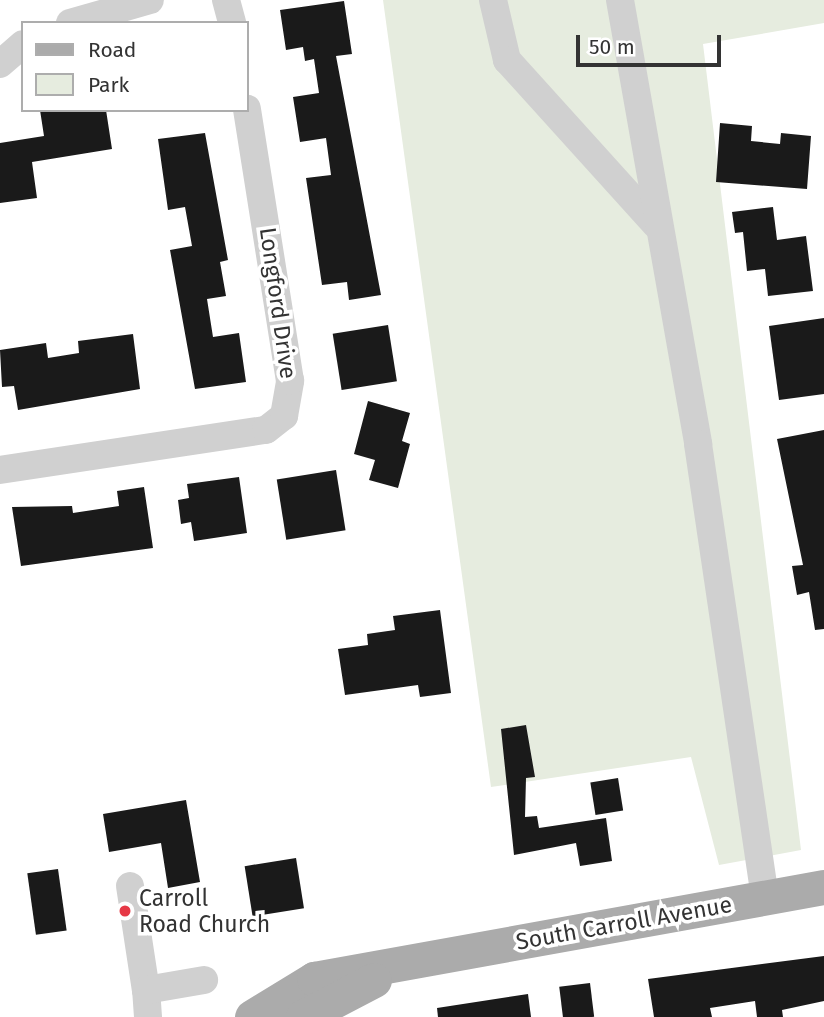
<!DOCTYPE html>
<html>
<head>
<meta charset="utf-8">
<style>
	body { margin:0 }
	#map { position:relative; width:824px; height:1017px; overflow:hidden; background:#fff; font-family:"Fira Sans",sans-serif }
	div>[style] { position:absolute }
	.green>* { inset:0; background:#e6ecdf }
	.building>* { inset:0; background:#1a1a1a; transform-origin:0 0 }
	.minor>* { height:28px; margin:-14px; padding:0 14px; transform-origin:14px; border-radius:14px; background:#d0d0d0 }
	.major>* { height:35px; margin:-17.5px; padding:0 17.5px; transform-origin:17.5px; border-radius:17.5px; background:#ababab }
	.dots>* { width:19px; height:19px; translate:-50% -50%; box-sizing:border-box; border:4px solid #fff; border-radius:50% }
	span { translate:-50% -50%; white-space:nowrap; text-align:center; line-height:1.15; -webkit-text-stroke:7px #fff; paint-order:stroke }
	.street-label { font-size:23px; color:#333 }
	.poi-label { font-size:23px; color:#333 }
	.left { translate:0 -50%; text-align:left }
	.legend { position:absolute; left:21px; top:21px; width:228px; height:91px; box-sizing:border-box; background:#fff; border:2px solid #adadad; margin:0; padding:9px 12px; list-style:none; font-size:21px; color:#333 }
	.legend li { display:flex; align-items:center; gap:14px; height:35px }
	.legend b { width:35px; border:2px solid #adadad }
	.scale { position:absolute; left:576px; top:35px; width:145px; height:32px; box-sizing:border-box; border:4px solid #333; border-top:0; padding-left:9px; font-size:21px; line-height:24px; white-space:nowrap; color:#333; -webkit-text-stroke:5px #fff; paint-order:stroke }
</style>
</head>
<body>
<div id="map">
	<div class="green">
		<div style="clip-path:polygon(383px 0,824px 0,824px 23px,703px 44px,801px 850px,719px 865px,691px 757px,491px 787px)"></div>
	</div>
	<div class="building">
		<div style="clip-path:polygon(344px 1px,352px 54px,336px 56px,381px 295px,349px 300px,347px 282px,322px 285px,306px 178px,331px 175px,326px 138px,300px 142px,293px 97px,319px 93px,314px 59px,305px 61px,303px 47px,286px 50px,280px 10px)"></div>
		<div style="clip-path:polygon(40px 110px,106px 110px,112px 149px,32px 162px,37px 198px,0 203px,0 143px,44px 136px)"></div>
		<div style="clip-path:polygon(720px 123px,752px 126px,751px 141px,780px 144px,781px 133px,811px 136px,807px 189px,716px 182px)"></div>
		<div style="clip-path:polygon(205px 133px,228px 260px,220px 262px,226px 296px,207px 299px,213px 337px,239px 333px,246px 382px,195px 389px,170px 250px,192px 246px,185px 207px,168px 210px,158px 139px)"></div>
		<div style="clip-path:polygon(773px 207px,777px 240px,806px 236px,813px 291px,768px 296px,765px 269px,747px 271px,743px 232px,735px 233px,732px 212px)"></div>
		<div style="clip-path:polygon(824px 318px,824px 394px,779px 400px,769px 326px)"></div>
		<div style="left:388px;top:325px;width:57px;height:56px;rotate:81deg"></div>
		<div style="clip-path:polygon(133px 334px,140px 389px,18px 410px,14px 386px,2px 387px,0 350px,46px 343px,48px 358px,79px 353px,78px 341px)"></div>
		<div style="clip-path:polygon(368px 401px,410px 413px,402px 441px,410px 444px,398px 488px,369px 480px,375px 460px,354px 454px)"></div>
		<div style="clip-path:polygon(824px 430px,824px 629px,815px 630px,809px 592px,797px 595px,792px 566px,803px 565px,777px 439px)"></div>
		<div style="left:336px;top:470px;width:61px;height:60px;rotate:81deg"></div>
		<div style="clip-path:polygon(239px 477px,247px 533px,194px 541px,191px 522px,181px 524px,178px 500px,189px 498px,187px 484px)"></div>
		<div style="clip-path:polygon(144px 487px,153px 548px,21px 566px,12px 507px,72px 506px,73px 513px,119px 506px,117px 491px)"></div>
		<div style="clip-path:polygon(440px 610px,451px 693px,420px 697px,418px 685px,345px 695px,338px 649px,368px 645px,367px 634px,395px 630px,393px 616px)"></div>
		<div style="clip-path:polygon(526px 725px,535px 777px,526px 778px,525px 817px,537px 816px,539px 828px,606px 818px,612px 861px,580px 866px,576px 843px,514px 855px,501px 729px)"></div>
		<div style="left:618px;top:778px;width:33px;height:28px;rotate:81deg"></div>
		<div style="clip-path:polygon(186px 800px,200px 882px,168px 888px,161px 843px,109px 852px,103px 814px)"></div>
		<div style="left:296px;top:858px;width:51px;height:52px;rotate:81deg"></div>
		<div style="left:58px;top:869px;width:62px;height:31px;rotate:82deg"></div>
		<div style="clip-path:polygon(824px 956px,824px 1001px,782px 1010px,783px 1017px,757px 1017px,755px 1001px,710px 1008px,712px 1017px,654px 1017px,648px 979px)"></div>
		<div style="left:590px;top:983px;width:34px;height:31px;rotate:83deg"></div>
		<div style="clip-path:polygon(528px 994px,531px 1017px,438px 1017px,437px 1008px)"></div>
	</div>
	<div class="minor">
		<div style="left:226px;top:0;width:24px;rotate:75deg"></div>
		<div style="left:493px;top:0;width:62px;rotate:76.9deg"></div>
		<div style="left:507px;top:60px;width:222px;rotate:47.9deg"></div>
		<div style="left:620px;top:0;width:451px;rotate:80deg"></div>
		<div style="left:698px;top:444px;width:459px;rotate:81.6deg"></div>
		<div style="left:70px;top:23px;width:83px;rotate:-16deg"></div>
		<div style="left:0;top:64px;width:30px;rotate:-41deg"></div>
		<div style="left:0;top:470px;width:269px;rotate:-8.6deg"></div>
		<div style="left:266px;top:430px;width:23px;rotate:-38deg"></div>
		<div style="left:284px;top:416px;width:36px;rotate:-80deg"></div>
		<div style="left:290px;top:381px;width:276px;rotate:-99deg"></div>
		<div style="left:130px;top:886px;width:105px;rotate:81.3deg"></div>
		<div style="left:148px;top:1017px;width:27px;rotate:-94deg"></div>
		<div style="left:146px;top:990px;width:59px;rotate:-9.8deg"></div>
	</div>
	<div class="major">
		<div style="left:252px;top:1017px;width:73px;rotate:-31.5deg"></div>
		<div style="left:314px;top:979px;width:518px;rotate:-10.23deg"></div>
		<div style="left:303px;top:1017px;width:80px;rotate:-27.5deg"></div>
	</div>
	<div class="dots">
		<div style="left:125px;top:911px;background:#e63946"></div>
	</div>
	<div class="street-label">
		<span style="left:278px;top:303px;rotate:82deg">Longford Drive</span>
		<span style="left:624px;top:923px;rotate:-10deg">South Carroll Avenue</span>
	</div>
	<div class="poi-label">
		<span class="left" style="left:139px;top:911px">Carroll<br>Road Church</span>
	</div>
	<ul class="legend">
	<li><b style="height:9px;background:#ababab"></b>Road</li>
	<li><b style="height:19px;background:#e6ecdf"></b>Park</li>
	</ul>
	<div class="scale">50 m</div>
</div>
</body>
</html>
